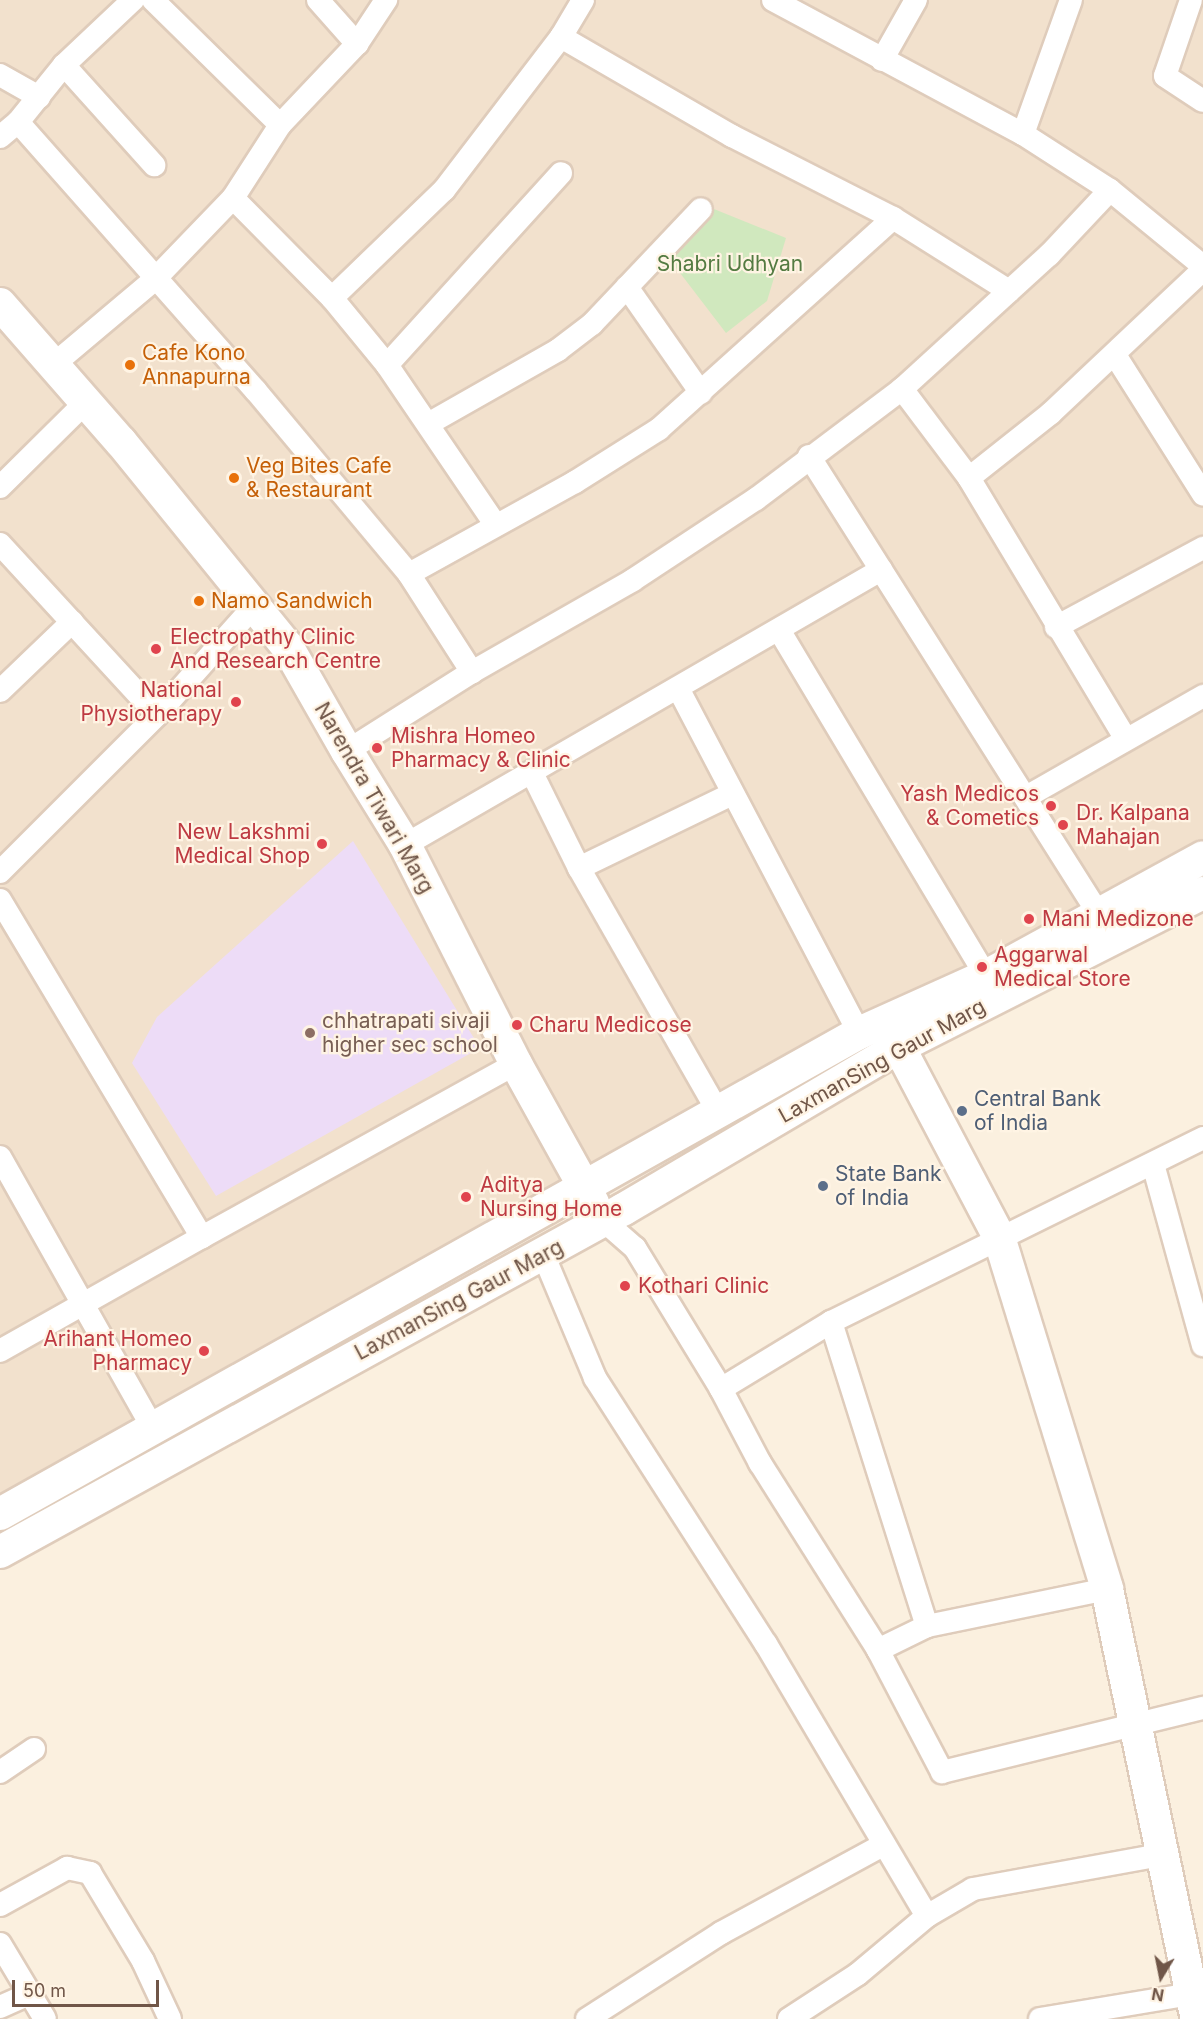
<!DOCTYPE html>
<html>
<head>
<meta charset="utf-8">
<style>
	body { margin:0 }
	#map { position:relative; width:1203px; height:2019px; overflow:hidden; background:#fbf0df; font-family:Inter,sans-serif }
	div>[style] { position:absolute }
	.residential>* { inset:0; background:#f2e1cd }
	.education>* { inset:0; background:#eddcf7 }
	.green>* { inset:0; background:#d0e8be }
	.roads { filter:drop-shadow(2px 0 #dfccbb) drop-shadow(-2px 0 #dfccbb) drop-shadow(0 2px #dfccbb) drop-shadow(0 -2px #dfccbb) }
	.street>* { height:22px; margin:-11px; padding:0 11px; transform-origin:11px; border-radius:11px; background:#fff }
	.secondary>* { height:32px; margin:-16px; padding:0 16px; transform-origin:16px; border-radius:16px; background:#fff }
	.dots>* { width:16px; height:16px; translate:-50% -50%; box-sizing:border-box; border:3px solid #fff4e4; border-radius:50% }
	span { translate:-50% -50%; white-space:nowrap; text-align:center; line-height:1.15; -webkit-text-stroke:4.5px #fff4e4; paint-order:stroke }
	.park-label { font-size:21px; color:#547b42 }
	.food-label { font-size:21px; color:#c56008 }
	.left { translate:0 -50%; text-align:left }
	.health-label { font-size:21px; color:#be3a42 }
	.right { translate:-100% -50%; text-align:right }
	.street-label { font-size:21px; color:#705648 }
	.education-label { font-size:21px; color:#785e54 }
	.service-label { font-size:21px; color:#4e5e75 }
	.north { position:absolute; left:1131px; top:1947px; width:60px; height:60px; -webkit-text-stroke:4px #fff4e4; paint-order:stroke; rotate:190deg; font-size:16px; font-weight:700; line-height:24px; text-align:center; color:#705648 }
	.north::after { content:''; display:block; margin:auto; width:21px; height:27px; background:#705648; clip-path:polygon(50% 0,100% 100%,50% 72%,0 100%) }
	.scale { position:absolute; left:12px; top:1980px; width:147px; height:27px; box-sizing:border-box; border:3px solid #705648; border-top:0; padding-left:8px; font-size:18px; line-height:21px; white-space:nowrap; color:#705648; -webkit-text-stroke:4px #fff4e4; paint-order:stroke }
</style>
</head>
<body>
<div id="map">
	<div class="residential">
		<div style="clip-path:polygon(0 0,1203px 0,1203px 859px,613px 1189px,0 1505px)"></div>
	</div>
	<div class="education">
		<div style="clip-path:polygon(353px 841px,480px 1048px,216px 1196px,132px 1063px,157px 1017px)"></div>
	</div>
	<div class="green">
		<div style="clip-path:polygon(704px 205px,786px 238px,767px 301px,726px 333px,664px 252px)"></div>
	</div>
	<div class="roads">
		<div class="street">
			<div style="left:153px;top:0;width:178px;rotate:44.5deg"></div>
			<div style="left:318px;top:0;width:59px;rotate:48.4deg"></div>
			<div style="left:773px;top:0;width:284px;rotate:28.2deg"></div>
			<div style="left:1023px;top:134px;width:103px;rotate:32.8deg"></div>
			<div style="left:1110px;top:190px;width:120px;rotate:39.3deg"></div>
			<div style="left:1191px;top:0;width:80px;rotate:108.9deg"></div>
			<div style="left:1165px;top:76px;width:45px;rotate:33.3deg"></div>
			<div style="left:561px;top:37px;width:198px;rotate:30.1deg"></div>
			<div style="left:732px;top:136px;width:181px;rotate:27deg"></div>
			<div style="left:893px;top:218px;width:137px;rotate:32.2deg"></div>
			<div style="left:882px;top:60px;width:69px;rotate:-60.5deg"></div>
			<div style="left:64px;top:65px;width:135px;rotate:48deg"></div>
			<div style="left:0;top:75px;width:45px;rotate:29.4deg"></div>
			<div style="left:18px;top:122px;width:359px;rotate:48.5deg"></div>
			<div style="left:256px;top:391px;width:239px;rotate:50.1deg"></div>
			<div style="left:409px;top:574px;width:117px;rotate:57.3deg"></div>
			<div style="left:1023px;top:134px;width:142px;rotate:-70.3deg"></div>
			<div style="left:0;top:137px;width:23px;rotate:-40deg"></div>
			<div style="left:18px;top:122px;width:73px;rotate:-51.1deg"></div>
			<div style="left:64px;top:65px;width:95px;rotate:-43.3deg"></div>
			<div style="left:233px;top:198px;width:141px;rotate:45.3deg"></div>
			<div style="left:332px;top:298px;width:87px;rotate:50.6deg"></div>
			<div style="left:387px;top:365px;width:192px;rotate:55.8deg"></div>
			<div style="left:627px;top:287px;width:129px;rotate:55.1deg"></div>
			<div style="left:332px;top:298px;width:156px;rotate:-44deg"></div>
			<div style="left:444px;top:190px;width:193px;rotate:-52.6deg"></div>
			<div style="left:561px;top:37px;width:43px;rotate:-59.3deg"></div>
			<div style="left:1115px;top:355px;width:165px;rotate:57.7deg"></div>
			<div style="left:53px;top:365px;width:132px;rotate:-40.1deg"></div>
			<div style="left:154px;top:280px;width:114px;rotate:-46.1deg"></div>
			<div style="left:233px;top:198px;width:87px;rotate:-57.2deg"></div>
			<div style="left:280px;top:125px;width:112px;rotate:-46.5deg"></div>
			<div style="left:357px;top:44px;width:53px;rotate:-56.6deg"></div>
			<div style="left:387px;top:365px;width:259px;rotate:-47.8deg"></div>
			<div style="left:902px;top:389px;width:111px;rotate:53deg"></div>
			<div style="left:969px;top:478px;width:303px;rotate:59deg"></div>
			<div style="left:428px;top:424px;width:150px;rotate:-29.6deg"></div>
			<div style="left:558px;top:350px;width:43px;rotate:-37.4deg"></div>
			<div style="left:592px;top:324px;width:158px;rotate:-46.5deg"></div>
			<div style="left:809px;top:456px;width:557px;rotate:57.68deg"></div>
			<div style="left:969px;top:478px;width:105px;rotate:-38.4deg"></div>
			<div style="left:1051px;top:413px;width:209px;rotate:-43.3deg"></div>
			<div style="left:0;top:487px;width:121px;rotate:-44.7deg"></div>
			<div style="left:0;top:544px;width:232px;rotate:47.4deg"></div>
			<div style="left:409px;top:574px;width:190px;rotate:-29deg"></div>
			<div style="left:575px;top:482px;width:99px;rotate:-32.2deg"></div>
			<div style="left:659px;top:429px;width:315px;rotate:-42deg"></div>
			<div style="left:1056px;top:627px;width:167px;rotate:-28.3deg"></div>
			<div style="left:779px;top:630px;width:403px;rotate:59.1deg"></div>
			<div style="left:679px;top:690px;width:387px;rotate:62.3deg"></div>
			<div style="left:0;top:691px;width:100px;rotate:-43.8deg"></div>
			<div style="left:347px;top:751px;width:148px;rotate:-32.3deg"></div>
			<div style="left:472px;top:672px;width:185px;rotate:-29.7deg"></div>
			<div style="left:633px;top:580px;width:147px;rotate:-33.4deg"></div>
			<div style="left:756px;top:499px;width:183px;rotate:-37deg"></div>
			<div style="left:902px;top:389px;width:199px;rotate:-42.4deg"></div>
			<div style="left:1049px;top:255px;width:89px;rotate:-46.8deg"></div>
			<div style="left:532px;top:773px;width:106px;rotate:63.7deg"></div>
			<div style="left:579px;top:868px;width:281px;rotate:60.3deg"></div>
			<div style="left:1026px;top:797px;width:204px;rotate:-29.7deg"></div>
			<div style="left:405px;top:845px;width:550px;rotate:-30.02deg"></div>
			<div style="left:579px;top:868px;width:170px;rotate:-25.8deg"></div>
			<div style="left:0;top:872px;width:222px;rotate:-45deg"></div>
			<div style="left:157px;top:715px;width:149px;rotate:-48.3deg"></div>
			<div style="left:0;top:900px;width:393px;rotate:59.1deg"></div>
			<div style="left:202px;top:1237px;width:232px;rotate:150.6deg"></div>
			<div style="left:0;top:1157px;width:311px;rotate:60.6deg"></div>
			<div style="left:1153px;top:1164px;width:188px;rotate:74.6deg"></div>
			<div style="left:604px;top:1221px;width:41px;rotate:41.1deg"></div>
			<div style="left:635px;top:1248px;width:165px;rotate:58.6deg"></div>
			<div style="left:721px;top:1389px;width:84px;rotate:62.2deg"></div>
			<div style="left:760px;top:1463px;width:221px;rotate:57.7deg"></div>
			<div style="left:878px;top:1650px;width:138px;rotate:62.3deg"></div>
			<div style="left:942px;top:1772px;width:269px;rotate:-13.8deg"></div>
			<div style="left:202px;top:1237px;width:359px;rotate:-28.9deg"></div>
			<div style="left:543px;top:1254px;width:134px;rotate:67.2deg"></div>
			<div style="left:595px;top:1378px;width:316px;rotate:57.3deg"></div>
			<div style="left:766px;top:1644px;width:316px;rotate:59.4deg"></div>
			<div style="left:831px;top:1322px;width:319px;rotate:72.5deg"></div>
			<div style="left:721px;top:1389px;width:129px;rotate:-31.3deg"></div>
			<div style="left:831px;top:1322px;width:415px;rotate:-26.3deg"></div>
			<div style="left:878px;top:1650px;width:55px;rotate:-26.1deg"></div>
			<div style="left:927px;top:1626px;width:184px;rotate:-11.6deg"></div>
			<div style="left:0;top:1772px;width:41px;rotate:-34.1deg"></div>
			<div style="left:0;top:1905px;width:77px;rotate:-28.9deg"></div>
			<div style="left:67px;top:1868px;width:24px;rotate:12deg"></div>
			<div style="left:90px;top:1873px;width:103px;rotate:58.9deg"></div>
			<div style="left:143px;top:1961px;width:64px;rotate:65deg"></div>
			<div style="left:0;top:1944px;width:87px;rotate:59deg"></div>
			<div style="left:0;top:2007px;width:32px;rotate:-24deg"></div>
			<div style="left:587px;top:2019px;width:159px;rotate:-32.7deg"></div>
			<div style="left:721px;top:1933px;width:184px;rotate:-28.5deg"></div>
			<div style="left:789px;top:2019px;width:82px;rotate:-33.1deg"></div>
			<div style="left:858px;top:1974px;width:90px;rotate:-40deg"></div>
			<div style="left:927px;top:1916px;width:53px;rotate:-30.4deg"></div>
			<div style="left:973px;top:1889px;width:190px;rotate:-10.3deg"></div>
			<div style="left:1040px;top:2019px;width:165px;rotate:-9.4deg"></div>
		</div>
		<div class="secondary">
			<div style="left:0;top:304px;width:184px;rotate:48.8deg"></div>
			<div style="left:121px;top:442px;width:263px;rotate:50.9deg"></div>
			<div style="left:287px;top:646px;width:121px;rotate:60.3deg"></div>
			<div style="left:347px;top:751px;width:110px;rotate:58.3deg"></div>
			<div style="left:405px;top:845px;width:246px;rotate:63.1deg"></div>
			<div style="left:516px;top:1064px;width:159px;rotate:61deg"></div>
			<div style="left:899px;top:1047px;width:215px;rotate:62.2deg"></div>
			<div style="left:999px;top:1237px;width:368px;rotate:72.9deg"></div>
			<div style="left:1107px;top:1589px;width:439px;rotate:78.2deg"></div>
			<div style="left:0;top:1514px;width:985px;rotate:-29.25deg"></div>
			<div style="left:859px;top:1033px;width:139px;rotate:-24.2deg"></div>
			<div style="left:986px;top:976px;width:247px;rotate:-28.7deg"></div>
			<div style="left:0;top:1552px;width:712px;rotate:-28.8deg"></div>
			<div style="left:624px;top:1209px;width:319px;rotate:-30.5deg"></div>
			<div style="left:899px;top:1047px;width:341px;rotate:-26.9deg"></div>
		</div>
	</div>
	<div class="dots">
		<div style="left:130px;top:365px;background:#e8710a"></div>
		<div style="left:234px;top:478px;background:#e8710a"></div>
		<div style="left:199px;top:601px;background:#e8710a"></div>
		<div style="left:156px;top:649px;background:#e0444e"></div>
		<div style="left:236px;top:702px;background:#e0444e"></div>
		<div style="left:377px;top:748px;background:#e0444e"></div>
		<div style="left:1051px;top:806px;background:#e0444e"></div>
		<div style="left:1063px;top:825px;background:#e0444e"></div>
		<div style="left:322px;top:844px;background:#e0444e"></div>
		<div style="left:1029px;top:919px;background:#e0444e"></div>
		<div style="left:982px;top:967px;background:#e0444e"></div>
		<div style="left:517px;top:1025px;background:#e0444e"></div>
		<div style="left:310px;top:1033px;background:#8d6e63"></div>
		<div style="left:962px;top:1111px;background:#5c6f8a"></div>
		<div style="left:823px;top:1186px;background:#5c6f8a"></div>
		<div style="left:466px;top:1197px;background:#e0444e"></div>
		<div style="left:625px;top:1286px;background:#e0444e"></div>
		<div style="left:204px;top:1351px;background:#e0444e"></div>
	</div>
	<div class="park-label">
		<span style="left:730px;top:264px">Shabri Udhyan</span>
	</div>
	<div class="food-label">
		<span class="left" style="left:142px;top:365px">Cafe Kono<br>Annapurna</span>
		<span class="left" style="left:246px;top:478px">Veg Bites Cafe<br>&amp; Restaurant</span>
		<span class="left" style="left:211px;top:601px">Namo Sandwich</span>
	</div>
	<div class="health-label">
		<span class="left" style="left:170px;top:649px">Electropathy Clinic<br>And Research Centre</span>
		<span class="right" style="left:222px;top:702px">National<br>Physiotherapy</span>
		<span class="left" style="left:391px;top:748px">Mishra Homeo<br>Pharmacy &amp; Clinic</span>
		<span class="right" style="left:1039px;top:806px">Yash Medicos<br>&amp; Cometics</span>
		<span class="left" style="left:1076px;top:825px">Dr. Kalpana<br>Mahajan</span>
		<span class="right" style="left:310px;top:844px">New Lakshmi<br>Medical Shop</span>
		<span class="left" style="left:1042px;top:919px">Mani Medizone</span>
		<span class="left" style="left:994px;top:967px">Aggarwal<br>Medical Store</span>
		<span class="left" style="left:529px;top:1025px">Charu Medicose</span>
		<span class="left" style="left:480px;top:1197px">Aditya<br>Nursing Home</span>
		<span class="left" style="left:638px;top:1286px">Kothari Clinic</span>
		<span class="right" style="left:192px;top:1351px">Arihant Homeo<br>Pharmacy</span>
	</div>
	<div class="street-label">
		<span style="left:374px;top:798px;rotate:60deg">Narendra Tiwari Marg</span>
		<span style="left:882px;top:1061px;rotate:-29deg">LaxmanSing Gaur Marg</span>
		<span style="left:459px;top:1300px;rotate:-28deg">LaxmanSing Gaur Marg</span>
	</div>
	<div class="education-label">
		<span class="left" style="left:322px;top:1033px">chhatrapati sivaji<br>higher sec school</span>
	</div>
	<div class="service-label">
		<span class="left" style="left:974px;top:1111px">Central Bank<br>of India</span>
		<span class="left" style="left:835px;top:1186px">State Bank<br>of India</span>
	</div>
	<div class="north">N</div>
	<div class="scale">50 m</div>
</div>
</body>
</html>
